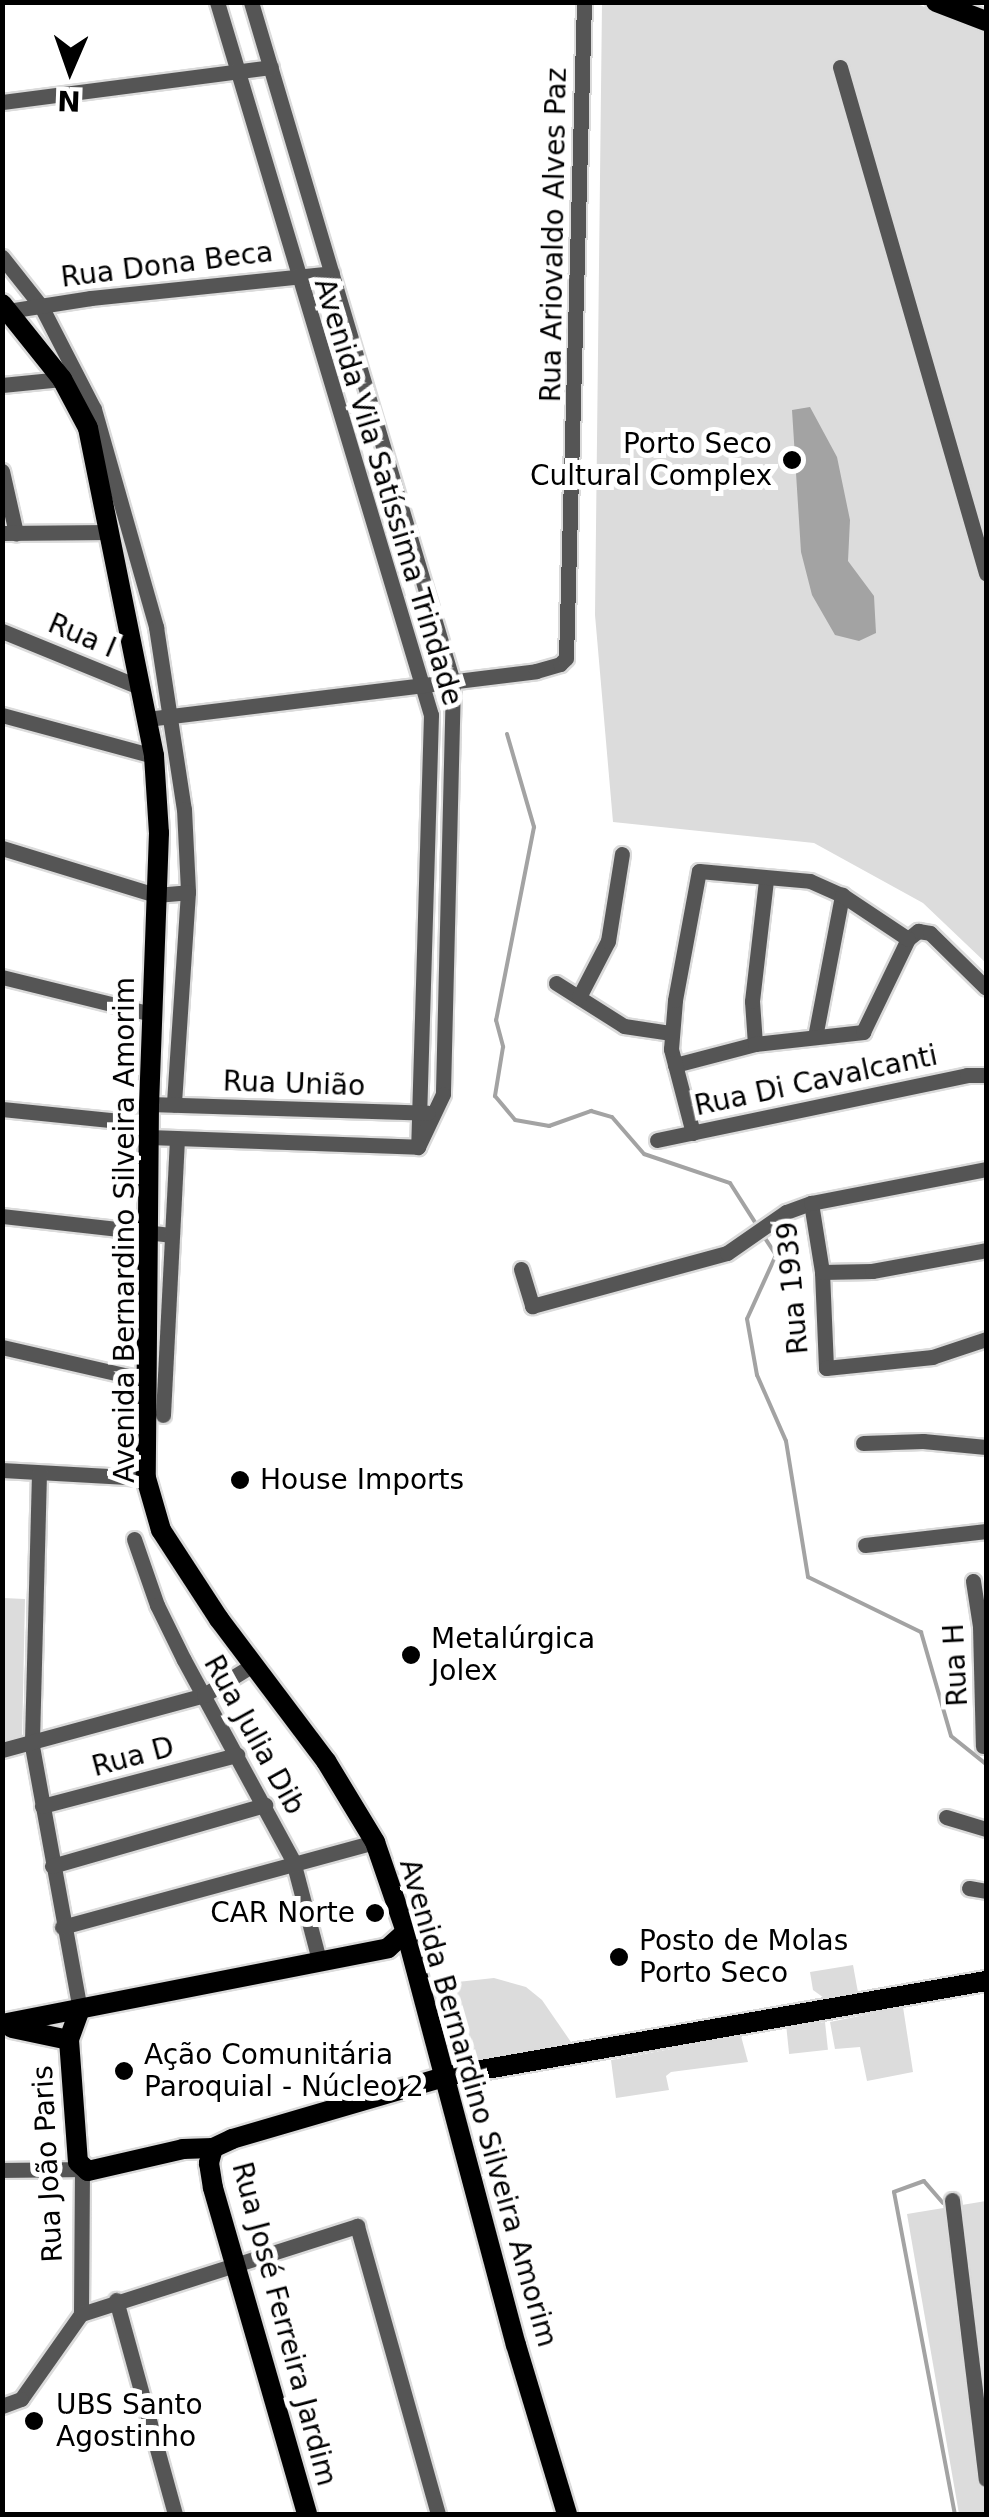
<!DOCTYPE html>
<html>
<head>
<meta charset="utf-8">
<style>
	body { margin:0 }
	#map { position:relative; width:989px; height:2517px; overflow:hidden; background:#fff; font-family:"DejaVu Sans",sans-serif }
	div>[style] { position:absolute }
	.green>* { inset:0; background:#dcdcdc; transform-origin:0 0 }
	.water>* { inset:0; background:#a3a3a3 }
	.stream>* { height:4px; margin:-2px; padding:0 2px; transform-origin:2px; border-radius:2px; background:#a3a3a3 }
	.roads { filter:drop-shadow(2px 0 #dbdbdb) drop-shadow(-2px 0 #dbdbdb) drop-shadow(0 2px #dbdbdb) drop-shadow(0 -2px #dbdbdb) }
	.minor>* { height:15px; margin:-7.5px; padding:0 7.5px; transform-origin:7.5px; border-radius:7.5px; background:#555 }
	.major>* { height:20px; margin:-10px; padding:0 10px; transform-origin:10px; border-radius:10px; background:#000 }
	.dots>* { width:28px; height:28px; translate:-50% -50%; box-sizing:border-box; border:5px solid #fff; border-radius:50% }
	span { translate:-50% -50%; white-space:nowrap; text-align:center; line-height:1.15; -webkit-text-stroke:10px #fff; paint-order:stroke }
	.street-label { font-size:28px; color:#000 }
	.poi-label { font-size:28px; color:#000 }
	.right { translate:-100% -50%; text-align:right }
	.left { translate:0 -50%; text-align:left }
	.frame { position:absolute; inset:0; border:5px solid #000; pointer-events:none }
	.north { position:absolute; left:20px; top:20px; width:100px; height:100px; -webkit-text-stroke:8px #fff; paint-order:stroke; rotate:182deg; font-size:28px; font-weight:700; line-height:40px; text-align:center; color:#000 }
	.north::after { content:''; display:block; margin:auto; width:35px; height:45px; background:#000; clip-path:polygon(50% 0,100% 100%,50% 72%,0 100%) }
</style>
</head>
<body>
<div id="map">
	<div class="green">
		<div style="clip-path:polygon(602px 3px,914px 3px,986px 29px,986px 963px,923px 903px,814px 843px,613px 822px,595px 615px)"></div>
		<div style="clip-path:polygon(3px 1598px,25px 1599px,22px 1741px,3px 1744px)"></div>
		<div style="clip-path:polygon(853px 1965px,859px 1998px,831px 2003px,813px 1990px,810px 1972px)"></div>
		<div style="clip-path:polygon(494px 1978px,526px 1987px,542px 2000px,573px 2045px,469px 2062px,453px 2052px,430px 1985px)"></div>
		<div style="clip-path:polygon(903px 2007px,913px 2072px,867px 2081px,860px 2047px,835px 2049px,830px 2022px)"></div>
		<div style="left:825px;top:2022px;width:28px;height:39px;rotate:84deg"></div>
		<div style="clip-path:polygon(741px 2036px,748px 2062px,671px 2072px,666px 2076px,669px 2090px,616px 2098px,611px 2060px)"></div>
		<div style="clip-path:polygon(986px 2201px,986px 2514px,959px 2514px,907px 2214px)"></div>
	</div>
	<div class="water">
		<div style="clip-path:polygon(810px 407px,837px 457px,850px 520px,848px 561px,874px 596px,876px 633px,859px 641px,835px 635px,812px 595px,801px 552px,792px 410px)"></div>
	</div>
	<div class="stream">
		<div style="left:507px;top:734px;width:97px;rotate:73.8deg"></div>
		<div style="left:534px;top:827px;width:197px;rotate:101.1deg"></div>
		<div style="left:496px;top:1020px;width:28px;rotate:75deg"></div>
		<div style="left:503px;top:1047px;width:50px;rotate:99.3deg"></div>
		<div style="left:495px;top:1096px;width:31px;rotate:50deg"></div>
		<div style="left:515px;top:1120px;width:35px;rotate:10deg"></div>
		<div style="left:549px;top:1126px;width:45px;rotate:-19.7deg"></div>
		<div style="left:591px;top:1111px;width:22px;rotate:16deg"></div>
		<div style="left:612px;top:1117px;width:49px;rotate:49.1deg"></div>
		<div style="left:644px;top:1154px;width:91px;rotate:18.6deg"></div>
		<div style="left:730px;top:1183px;width:52px;rotate:57.5deg"></div>
		<div style="left:763px;top:1235px;width:24px;rotate:57deg"></div>
		<div style="left:776px;top:1255px;width:70px;rotate:114.4deg"></div>
		<div style="left:747px;top:1319px;width:57px;rotate:79.9deg"></div>
		<div style="left:757px;top:1375px;width:72px;rotate:66.3deg"></div>
		<div style="left:786px;top:1441px;width:138px;rotate:80.8deg"></div>
		<div style="left:808px;top:1577px;width:126px;rotate:26deg"></div>
		<div style="left:921px;top:1632px;width:108px;rotate:73.9deg"></div>
		<div style="left:951px;top:1736px;width:45px;rotate:38.7deg"></div>
		<div style="left:943px;top:2203px;width:29px;rotate:-131deg"></div>
		<div style="left:924px;top:2181px;width:32px;rotate:160deg"></div>
		<div style="left:894px;top:2192px;width:328px;rotate:79.3deg"></div>
	</div>
	<div class="roads">
		<div class="minor">
			<div style="left:217px;top:2px;width:744px;rotate:73.29deg"></div>
			<div style="left:431px;top:715px;width:432px;rotate:91.7deg"></div>
			<div style="left:251px;top:2px;width:709px;rotate:73.46deg"></div>
			<div style="left:453px;top:682px;width:412px;rotate:91.4deg"></div>
			<div style="left:443px;top:1094px;width:59px;rotate:115.3deg"></div>
			<div style="left:840px;top:67px;width:527px;rotate:73.91deg"></div>
			<div style="left:2px;top:102px;width:271px;rotate:-7.4deg"></div>
			<div style="left:2px;top:257px;width:63px;rotate:51.5deg"></div>
			<div style="left:41px;top:306px;width:116px;rotate:62.8deg"></div>
			<div style="left:94px;top:409px;width:227px;rotate:74.1deg"></div>
			<div style="left:156px;top:627px;width:184px;rotate:81.3deg"></div>
			<div style="left:184px;top:809px;width:83px;rotate:87.2deg"></div>
			<div style="left:188px;top:892px;width:213px;rotate:93.8deg"></div>
			<div style="left:8px;top:311px;width:84px;rotate:-8.9deg"></div>
			<div style="left:91px;top:298px;width:242px;rotate:-5.9deg"></div>
			<div style="left:2px;top:385px;width:60px;rotate:-5.7deg"></div>
			<div style="left:2px;top:471px;width:64px;rotate:77.3deg"></div>
			<div style="left:2px;top:533px;width:108px;rotate:-0.5deg"></div>
			<div style="left:2px;top:631px;width:151px;rotate:22.2deg"></div>
			<div style="left:2px;top:715px;width:157px;rotate:15.1deg"></div>
			<div style="left:147px;top:719px;width:392px;rotate:-7deg"></div>
			<div style="left:536px;top:671px;width:25px;rotate:-16deg"></div>
			<div style="left:560px;top:664px;width:8px;rotate:-45deg"></div>
			<div style="left:566px;top:658px;width:656px;rotate:-88.43deg"></div>
			<div style="left:2px;top:848px;width:161px;rotate:17deg"></div>
			<div style="left:156px;top:895px;width:32px;rotate:-5deg"></div>
			<div style="left:2px;top:977px;width:154px;rotate:13.9deg"></div>
			<div style="left:556px;top:983px;width:80px;rotate:32.3deg"></div>
			<div style="left:624px;top:1026px;width:48px;rotate:8.5deg"></div>
			<div style="left:579px;top:997px;width:63px;rotate:-62.6deg"></div>
			<div style="left:608px;top:941px;width:88px;rotate:-80.9deg"></div>
			<div style="left:815px;top:1037px;width:145px;rotate:-79.2deg"></div>
			<div style="left:755px;top:1044px;width:43px;rotate:-94deg"></div>
			<div style="left:752px;top:1001px;width:122px;rotate:-83.4deg"></div>
			<div style="left:675px;top:1065px;width:83px;rotate:-14.7deg"></div>
			<div style="left:755px;top:1044px;width:109px;rotate:-6.3deg"></div>
			<div style="left:863px;top:1032px;width:103px;rotate:-64.2deg"></div>
			<div style="left:908px;top:939px;width:13px;rotate:-39deg"></div>
			<div style="left:918px;top:931px;width:12px;rotate:9deg"></div>
			<div style="left:930px;top:933px;width:78px;rotate:44.5deg"></div>
			<div style="left:149px;top:1104px;width:279px;rotate:1.8deg"></div>
			<div style="left:2px;top:1109px;width:148px;rotate:5.8deg"></div>
			<div style="left:693px;top:1133px;width:87px;rotate:-104.7deg"></div>
			<div style="left:671px;top:1049px;width:49px;rotate:-85.3deg"></div>
			<div style="left:675px;top:1000px;width:131px;rotate:-79.5deg"></div>
			<div style="left:699px;top:871px;width:111px;rotate:5.1deg"></div>
			<div style="left:810px;top:881px;width:35px;rotate:24deg"></div>
			<div style="left:842px;top:895px;width:79px;rotate:33.7deg"></div>
			<div style="left:149px;top:1137px;width:269px;rotate:2.1deg"></div>
			<div style="left:657px;top:1140px;width:317px;rotate:-11.8deg"></div>
			<div style="left:967px;top:1075px;width:19px"></div>
			<div style="left:811px;top:1203px;width:70px;rotate:80.9deg"></div>
			<div style="left:822px;top:1272px;width:96px;rotate:87.6deg"></div>
			<div style="left:826px;top:1368px;width:107px;rotate:-5.9deg"></div>
			<div style="left:932px;top:1357px;width:57px;rotate:-18.4deg"></div>
			<div style="left:2px;top:1216px;width:171px;rotate:6.4deg"></div>
			<div style="left:521px;top:1269px;width:39px;rotate:73deg"></div>
			<div style="left:532px;top:1306px;width:202px;rotate:-15.2deg"></div>
			<div style="left:727px;top:1253px;width:72px;rotate:-34.8deg"></div>
			<div style="left:786px;top:1212px;width:27px;rotate:-20deg"></div>
			<div style="left:811px;top:1203px;width:178px;rotate:-11deg"></div>
			<div style="left:822px;top:1272px;width:50px;rotate:-1.1deg"></div>
			<div style="left:872px;top:1271px;width:116px;rotate:-10.4deg"></div>
			<div style="left:2px;top:1347px;width:148px;rotate:12.9deg"></div>
			<div style="left:163px;top:1415px;width:277px;rotate:-87.1deg"></div>
			<div style="left:863px;top:1443px;width:60px;rotate:-1.9deg"></div>
			<div style="left:923px;top:1441px;width:63px;rotate:5.4deg"></div>
			<div style="left:2px;top:1470px;width:144px;rotate:3.2deg"></div>
			<div style="left:39px;top:1473px;width:273px;rotate:91.5deg"></div>
			<div style="left:32px;top:1746px;width:267px;rotate:79.7deg"></div>
			<div style="left:134px;top:1539px;width:70px;rotate:70.8deg"></div>
			<div style="left:157px;top:1605px;width:61px;rotate:63.9deg"></div>
			<div style="left:184px;top:1660px;width:229px;rotate:61.5deg"></div>
			<div style="left:293px;top:1861px;width:102px;rotate:75.3deg"></div>
			<div style="left:865px;top:1545px;width:122px;rotate:-6.6deg"></div>
			<div style="left:973px;top:1581px;width:46px;rotate:81.2deg"></div>
			<div style="left:980px;top:1626px;width:120px;rotate:88.6deg"></div>
			<div style="left:2px;top:1750px;width:209px;rotate:-15.2deg"></div>
			<div style="left:204px;top:1695px;width:57px;rotate:-31.5deg"></div>
			<div style="left:42px;top:1806px;width:202px;rotate:-14.7deg"></div>
			<div style="left:946px;top:1817px;width:42px;rotate:16.7deg"></div>
			<div style="left:52px;top:1866px;width:222px;rotate:-16deg"></div>
			<div style="left:969px;top:1888px;width:17px;rotate:10deg"></div>
			<div style="left:62px;top:1927px;width:324px;rotate:-15.2deg"></div>
			<div style="left:2px;top:2170px;width:80px;rotate:-0.7deg"></div>
			<div style="left:82px;top:2169px;width:145px;rotate:90.4deg"></div>
			<div style="left:81px;top:2314px;width:104px;rotate:125.2deg"></div>
			<div style="left:21px;top:2399px;width:20px;rotate:160deg"></div>
			<div style="left:952px;top:2200px;width:281px;rotate:83.1deg"></div>
			<div style="left:116px;top:2300px;width:222px;rotate:74.6deg"></div>
			<div style="left:81px;top:2314px;width:290px;rotate:-17.7deg"></div>
			<div style="left:357px;top:2226px;width:299px;rotate:74.3deg"></div>
		</div>
		<div class="major">
			<div style="left:936px;top:2px;width:53px;rotate:20.8deg"></div>
			<div style="left:2px;top:304px;width:96px;rotate:51.3deg"></div>
			<div style="left:62px;top:379px;width:55px;rotate:62deg"></div>
			<div style="left:88px;top:428px;width:335px;rotate:78.6deg"></div>
			<div style="left:154px;top:756px;width:77px;rotate:86.3deg"></div>
			<div style="left:159px;top:833px;width:271px;rotate:92.1deg"></div>
			<div style="left:149px;top:1104px;width:374px;rotate:90.5deg"></div>
			<div style="left:146px;top:1478px;width:54px;rotate:73.9deg"></div>
			<div style="left:161px;top:1530px;width:106px;rotate:56.9deg"></div>
			<div style="left:219px;top:1619px;width:178px;rotate:53deg"></div>
			<div style="left:326px;top:1761px;width:95px;rotate:58.8deg"></div>
			<div style="left:375px;top:1842px;width:95px;rotate:71deg"></div>
			<div style="left:406px;top:1932px;width:427px;rotate:75.1deg"></div>
			<div style="left:516px;top:2345px;width:177px;rotate:73.2deg"></div>
			<div style="left:80px;top:2009px;width:33px;rotate:110deg"></div>
			<div style="left:69px;top:2040px;width:122px;rotate:85.8deg"></div>
			<div style="left:78px;top:2162px;width:13px;rotate:42deg"></div>
			<div style="left:88px;top:2171px;width:98px;rotate:-13deg"></div>
			<div style="left:183px;top:2149px;width:30px;rotate:-2deg"></div>
			<div style="left:213px;top:2148px;width:21px;rotate:-25deg"></div>
			<div style="left:232px;top:2139px;width:224px;rotate:-16.3deg"></div>
			<div style="left:447px;top:2076px;width:547px;rotate:-10deg"></div>
			<div style="left:2px;top:2024px;width:393px;rotate:-11.1deg"></div>
			<div style="left:388px;top:1948px;width:24px;rotate:-42deg"></div>
			<div style="left:12px;top:2028px;width:58px;rotate:11.9deg"></div>
			<div style="left:213px;top:2148px;width:16px;rotate:105deg"></div>
			<div style="left:209px;top:2163px;width:25px;rotate:81deg"></div>
			<div style="left:213px;top:2188px;width:339px;rotate:73.9deg"></div>
		</div>
	</div>
	<div class="dots">
		<div style="left:792px;top:460px;background:#000"></div>
		<div style="left:240px;top:1480px;background:#000"></div>
		<div style="left:411px;top:1655px;background:#000"></div>
		<div style="left:375px;top:1913px;background:#000"></div>
		<div style="left:619px;top:1957px;background:#000"></div>
		<div style="left:124px;top:2071px;background:#000"></div>
		<div style="left:34px;top:2421px;background:#000"></div>
	</div>
	<div class="street-label">
		<span style="left:554px;top:235px;rotate:-89deg">Rua Ariovaldo Alves Paz</span>
		<span style="left:167px;top:265px;rotate:-7deg">Rua Dona Beca</span>
		<span style="left:388px;top:492px;rotate:73deg">Avenida Vila Satíssima Trindade</span>
		<span style="left:82px;top:636px;rotate:23deg">Rua I</span>
		<span style="left:816px;top:1081px;rotate:-12deg">Rua Di Cavalcanti</span>
		<span style="left:294px;top:1084px;rotate:2deg">Rua União</span>
		<span style="left:125px;top:1230px;rotate:-90deg">Avenida Bernardino Silveira Amorim</span>
		<span style="left:793px;top:1288px;rotate:-95deg">Rua 1939</span>
		<span style="left:956px;top:1665px;rotate:-93deg">Rua H</span>
		<span style="left:254px;top:1735px;rotate:61deg">Rua Julia Dib</span>
		<span style="left:133px;top:1757px;rotate:-15deg">Rua D</span>
		<span style="left:478px;top:2103px;rotate:74deg">Avenida Bernardino Silveira Amorim</span>
		<span style="left:48px;top:2164px;rotate:-93deg">Rua João Paris</span>
		<span style="left:284px;top:2324px;rotate:75deg">Rua José Ferreira Jardim</span>
	</div>
	<div class="poi-label">
		<span class="right" style="left:772px;top:460px">Porto Seco<br>Cultural Complex</span>
		<span class="left" style="left:260px;top:1480px">House Imports</span>
		<span class="left" style="left:431px;top:1655px">Metalúrgica<br>Jolex</span>
		<span class="right" style="left:355px;top:1913px">CAR Norte</span>
		<span class="left" style="left:639px;top:1957px">Posto de Molas<br>Porto Seco</span>
		<span class="left" style="left:144px;top:2071px">Ação Comunitária<br>Paroquial - Núcleo 2</span>
		<span class="left" style="left:56px;top:2421px">UBS Santo<br>Agostinho</span>
	</div>
	<div class="frame"></div>
	<div class="north">N</div>
</div>
</body>
</html>
